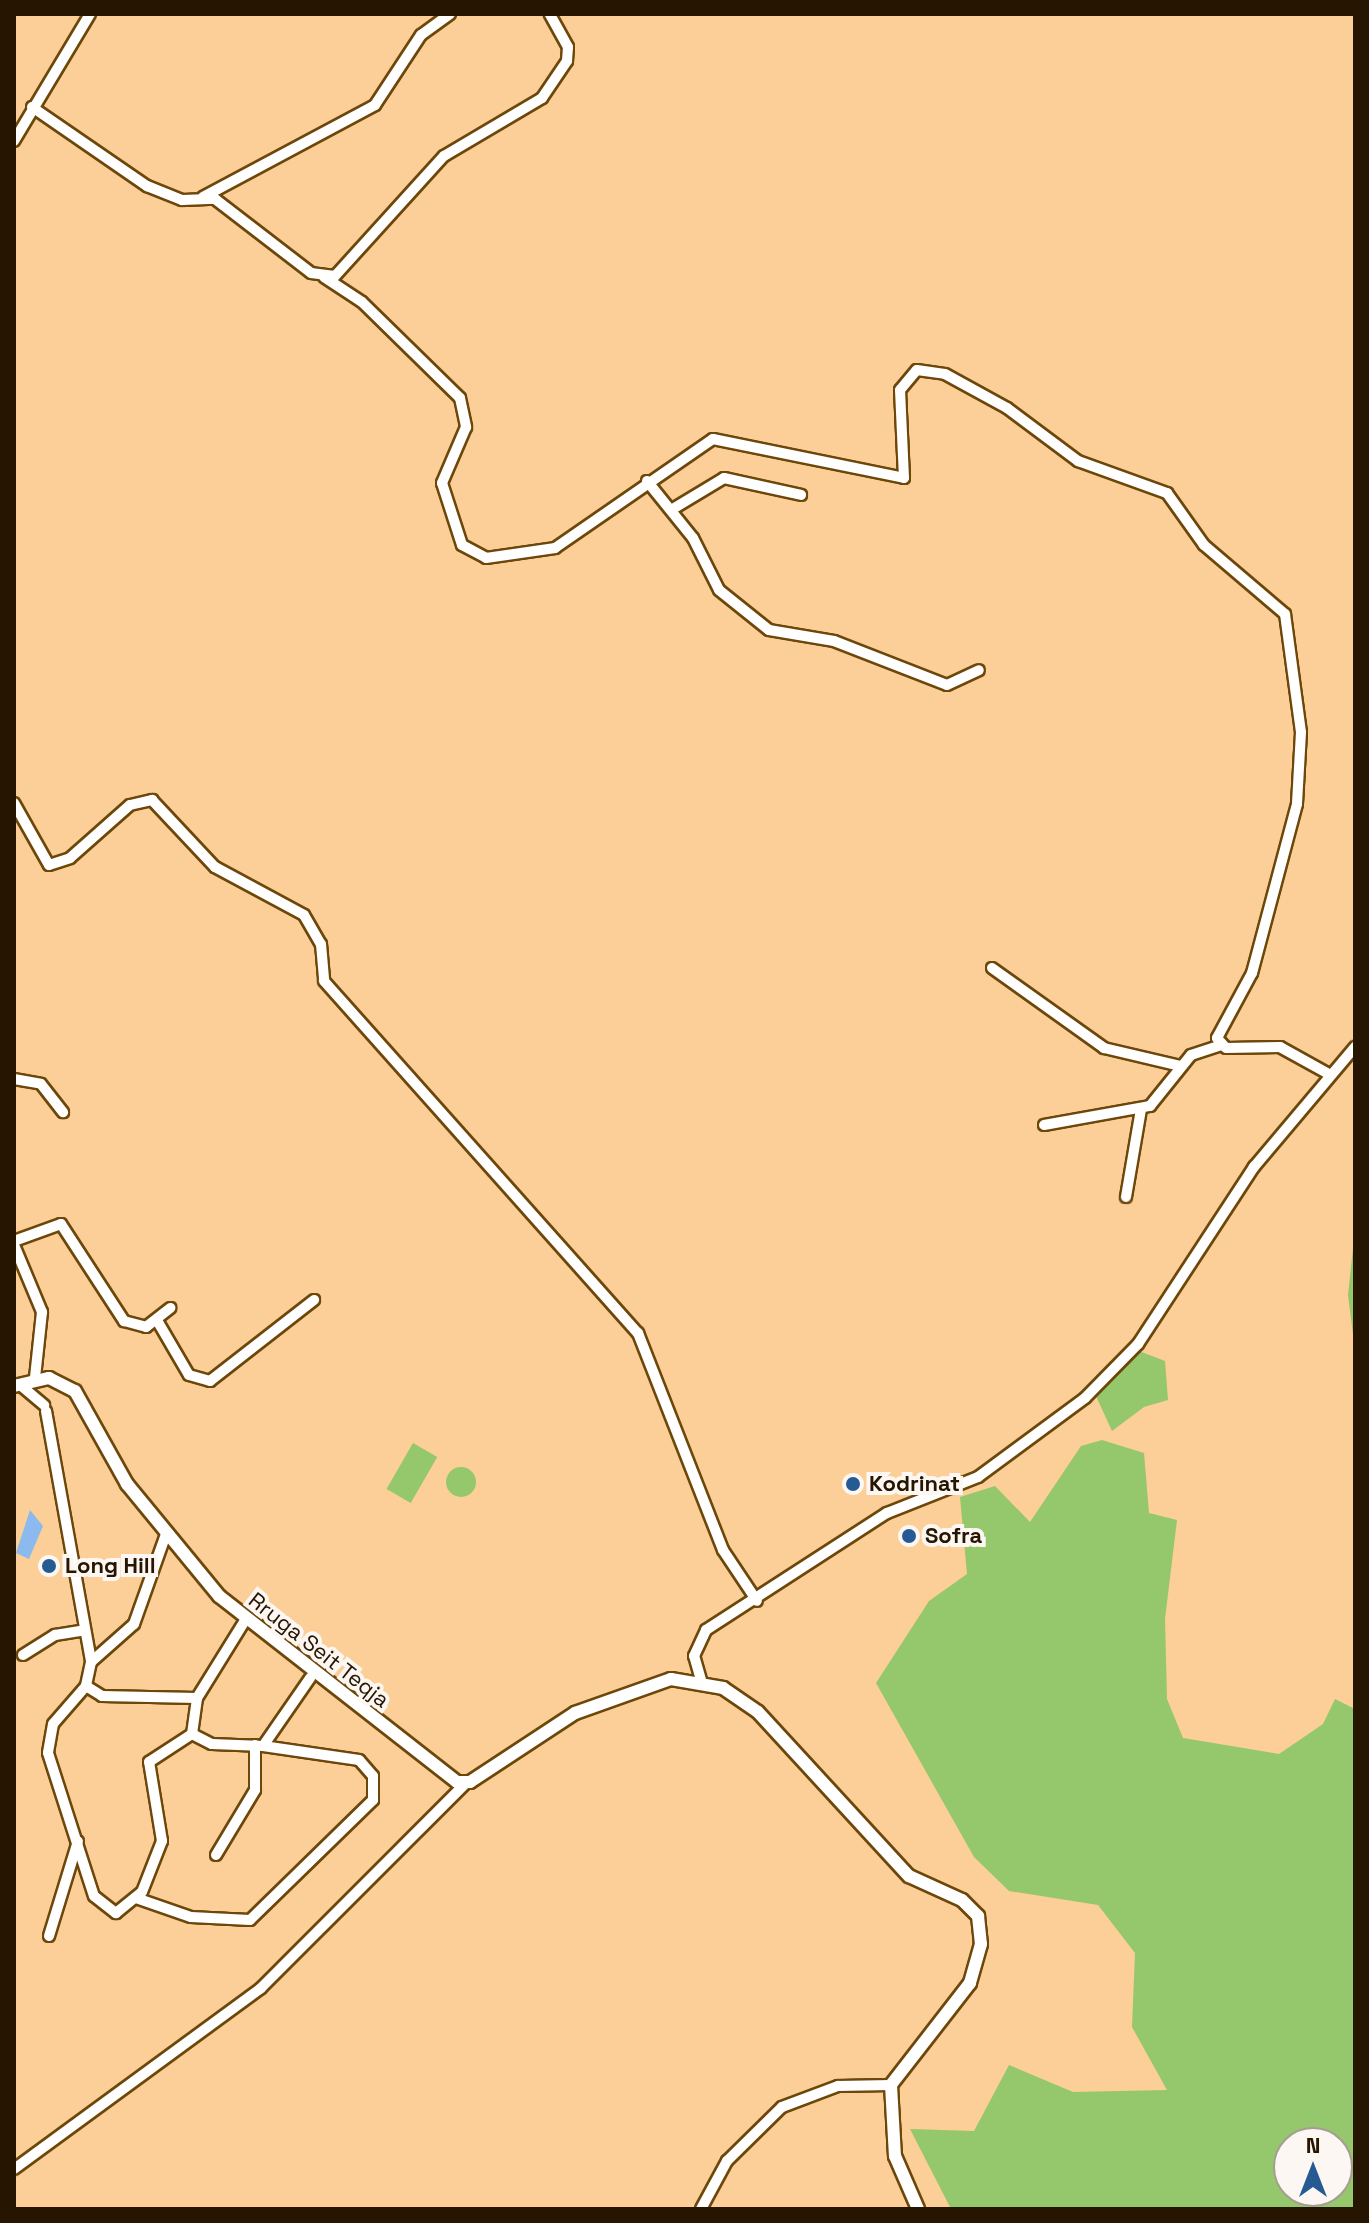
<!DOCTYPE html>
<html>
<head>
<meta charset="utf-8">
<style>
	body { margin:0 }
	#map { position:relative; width:1369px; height:2223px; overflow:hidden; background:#fbcf97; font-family:"Space Grotesk",sans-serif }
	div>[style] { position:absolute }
	.green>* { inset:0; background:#95c76c; transform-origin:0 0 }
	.round { border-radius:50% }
	.water>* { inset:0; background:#8cbaee }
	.roads { filter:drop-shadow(2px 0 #6d470a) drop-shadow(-2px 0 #6d470a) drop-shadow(0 2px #6d470a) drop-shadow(0 -2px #6d470a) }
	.minor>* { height:10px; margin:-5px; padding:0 5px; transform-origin:5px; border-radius:5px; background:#fff }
	.major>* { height:12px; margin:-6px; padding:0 6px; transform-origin:6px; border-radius:6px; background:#fff }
	.dots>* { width:22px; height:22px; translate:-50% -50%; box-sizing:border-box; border:4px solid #fcf7f2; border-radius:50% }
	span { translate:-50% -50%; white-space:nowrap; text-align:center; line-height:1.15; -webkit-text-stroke:8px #fcf7f2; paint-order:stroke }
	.poi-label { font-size:22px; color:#251501; font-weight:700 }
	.left { translate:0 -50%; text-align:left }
	.street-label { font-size:22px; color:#251501 }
	.frame { position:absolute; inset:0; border:16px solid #251501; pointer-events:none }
	.north { position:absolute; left:1273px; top:2127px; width:80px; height:80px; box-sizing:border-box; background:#fcf7f2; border:2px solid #a69d92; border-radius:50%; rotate:0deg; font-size:22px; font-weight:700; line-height:32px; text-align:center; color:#251501 }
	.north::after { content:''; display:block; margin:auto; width:28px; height:36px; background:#255a93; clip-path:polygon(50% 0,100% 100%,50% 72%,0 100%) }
</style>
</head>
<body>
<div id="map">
	<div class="green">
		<div style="clip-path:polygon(1355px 1230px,1355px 1350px,1348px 1295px)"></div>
		<div style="clip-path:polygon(1139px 1351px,1165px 1361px,1168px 1400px,1144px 1407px,1112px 1431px,1095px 1394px)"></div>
		<div style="clip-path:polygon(evenodd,1102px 1440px,1144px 1453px,1149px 1513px,1177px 1520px,1165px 1619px,1167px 1699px,1183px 1738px,1279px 1754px,1323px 1724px,1335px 1699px,1355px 1709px,1355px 2209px,951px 2209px,910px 2129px,974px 2131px,1009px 2065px,1073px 2092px,1167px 2090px,1132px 2027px,1135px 1953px,1098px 1905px,1009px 1891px,974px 1857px,876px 1683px,929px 1601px,967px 1574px,960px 1497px,995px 1486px,1030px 1522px,1081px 1446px,1102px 1440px,1337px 2143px,1337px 2191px,1289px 2191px,1289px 2143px,1337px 2143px)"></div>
		<div style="left:413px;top:1443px;width:28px;height:53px;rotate:30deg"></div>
		<div class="round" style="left:446px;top:1467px;width:30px;height:30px"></div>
	</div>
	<div class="water">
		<div style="clip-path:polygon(30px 1510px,43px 1526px,29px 1559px,16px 1553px)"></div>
	</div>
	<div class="roads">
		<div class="minor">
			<div style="left:32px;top:107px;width:140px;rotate:34.5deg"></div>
			<div style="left:147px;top:186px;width:38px;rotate:22deg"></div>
			<div style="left:182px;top:200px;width:33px;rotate:-2deg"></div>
			<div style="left:215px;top:199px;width:121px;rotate:37.6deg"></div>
			<div style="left:311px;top:273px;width:24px;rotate:7deg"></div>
			<div style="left:335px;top:276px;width:162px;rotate:-47.8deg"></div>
			<div style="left:444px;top:156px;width:114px;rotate:-30.6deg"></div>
			<div style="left:542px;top:98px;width:45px;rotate:-56deg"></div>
			<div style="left:567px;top:61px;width:14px;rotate:-86deg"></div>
			<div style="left:568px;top:47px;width:38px;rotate:-119deg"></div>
			<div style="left:14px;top:141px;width:148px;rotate:-59.1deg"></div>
			<div style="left:203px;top:197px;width:195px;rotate:-28.1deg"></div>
			<div style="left:375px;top:105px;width:84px;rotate:-56.7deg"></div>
			<div style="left:421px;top:35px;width:36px;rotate:-36deg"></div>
			<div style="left:324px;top:277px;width:45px;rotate:33.3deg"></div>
			<div style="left:362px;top:302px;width:137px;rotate:44.4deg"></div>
			<div style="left:460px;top:398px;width:30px;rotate:78deg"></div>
			<div style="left:466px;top:427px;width:61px;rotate:113.2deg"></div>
			<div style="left:442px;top:483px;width:65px;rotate:72.1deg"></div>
			<div style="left:462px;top:545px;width:27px;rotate:28deg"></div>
			<div style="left:486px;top:558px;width:70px;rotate:-8.2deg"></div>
			<div style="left:555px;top:548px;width:192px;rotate:-34.6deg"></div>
			<div style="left:713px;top:439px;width:195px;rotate:11.5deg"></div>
			<div style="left:904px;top:478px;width:88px;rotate:-92.6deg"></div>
			<div style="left:900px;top:390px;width:26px;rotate:-50deg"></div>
			<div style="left:917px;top:370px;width:28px;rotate:8deg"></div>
			<div style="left:945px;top:374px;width:71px;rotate:28.7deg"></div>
			<div style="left:1007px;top:408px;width:89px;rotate:36.7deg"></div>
			<div style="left:1078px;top:461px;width:95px;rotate:19.8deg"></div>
			<div style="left:1167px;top:493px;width:64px;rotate:54.6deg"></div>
			<div style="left:1204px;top:545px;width:106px;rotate:40.4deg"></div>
			<div style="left:1285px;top:614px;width:119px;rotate:82.3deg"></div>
			<div style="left:1301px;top:732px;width:72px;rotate:93.2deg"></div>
			<div style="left:1297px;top:804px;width:175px;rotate:104.9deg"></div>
			<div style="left:1252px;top:973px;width:74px;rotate:118.3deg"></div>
			<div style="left:1217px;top:1038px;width:13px;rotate:48deg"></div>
			<div style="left:1226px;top:1048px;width:54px;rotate:-1.1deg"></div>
			<div style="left:1280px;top:1047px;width:56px;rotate:28.9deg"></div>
			<div style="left:647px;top:481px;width:73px;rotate:51.1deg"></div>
			<div style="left:693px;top:538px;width:58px;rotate:63.4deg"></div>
			<div style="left:719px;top:590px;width:64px;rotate:38.7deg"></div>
			<div style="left:769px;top:630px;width:66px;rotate:9.6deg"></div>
			<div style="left:834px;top:641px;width:121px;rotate:21.3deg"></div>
			<div style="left:947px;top:685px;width:35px;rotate:-25deg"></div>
			<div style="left:671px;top:510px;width:62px;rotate:-31.1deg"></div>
			<div style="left:724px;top:478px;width:79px;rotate:12.4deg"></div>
			<div style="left:14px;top:803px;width:71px;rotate:60.6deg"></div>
			<div style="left:49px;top:865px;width:22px;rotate:-18deg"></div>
			<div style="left:70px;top:858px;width:80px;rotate:-41.5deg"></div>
			<div style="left:130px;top:805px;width:23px;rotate:-13deg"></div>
			<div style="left:152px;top:800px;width:92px;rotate:46.8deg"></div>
			<div style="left:215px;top:867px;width:101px;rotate:28.3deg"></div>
			<div style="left:304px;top:915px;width:34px;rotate:60deg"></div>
			<div style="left:321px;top:944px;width:37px;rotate:85deg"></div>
			<div style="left:324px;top:981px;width:472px;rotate:48.3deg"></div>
			<div style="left:638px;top:1333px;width:233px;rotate:68.6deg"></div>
			<div style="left:723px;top:1550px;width:61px;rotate:56.3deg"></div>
			<div style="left:992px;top:968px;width:138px;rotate:35.5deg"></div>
			<div style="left:1104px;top:1048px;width:78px;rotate:13.3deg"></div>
			<div style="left:14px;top:1079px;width:27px;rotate:10deg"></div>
			<div style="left:41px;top:1084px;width:36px;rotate:52deg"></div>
			<div style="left:1044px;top:1125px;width:108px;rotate:-10.2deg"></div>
			<div style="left:1150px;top:1106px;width:65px;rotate:-51.2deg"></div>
			<div style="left:1191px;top:1055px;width:32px;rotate:-18deg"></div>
			<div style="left:1126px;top:1197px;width:89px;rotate:-80.3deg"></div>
			<div style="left:14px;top:1241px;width:50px;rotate:-19.9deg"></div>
			<div style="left:61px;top:1224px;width:116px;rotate:57deg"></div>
			<div style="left:124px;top:1321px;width:23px;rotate:15deg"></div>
			<div style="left:146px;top:1327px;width:31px;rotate:-38deg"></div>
			<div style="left:14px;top:1245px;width:73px;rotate:67.3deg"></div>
			<div style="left:42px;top:1312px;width:66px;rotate:96.1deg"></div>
			<div style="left:158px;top:1322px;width:61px;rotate:59.7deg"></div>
			<div style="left:189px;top:1375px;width:22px;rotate:16deg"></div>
			<div style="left:210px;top:1381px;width:132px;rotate:-37.9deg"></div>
			<div style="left:19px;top:1384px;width:33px;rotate:40deg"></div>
			<div style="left:46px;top:1411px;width:255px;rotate:79.8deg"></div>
			<div style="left:91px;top:1662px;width:25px;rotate:102deg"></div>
			<div style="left:86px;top:1686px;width:50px;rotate:131deg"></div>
			<div style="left:53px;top:1724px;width:29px;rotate:100deg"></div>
			<div style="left:48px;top:1753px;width:150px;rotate:72.2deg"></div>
			<div style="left:94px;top:1896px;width:28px;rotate:38deg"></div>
			<div style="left:116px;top:1913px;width:33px;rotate:-39deg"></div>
			<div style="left:142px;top:1892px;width:55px;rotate:-68.6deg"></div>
			<div style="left:162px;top:1841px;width:80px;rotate:-99.3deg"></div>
			<div style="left:149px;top:1762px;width:51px;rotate:-33.1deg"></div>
			<div style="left:192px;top:1734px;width:36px;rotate:-82deg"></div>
			<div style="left:23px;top:1655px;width:38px;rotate:-32deg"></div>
			<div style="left:55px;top:1635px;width:30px;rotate:-9deg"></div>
			<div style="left:91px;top:1662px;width:57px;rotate:-41.5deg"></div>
			<div style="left:134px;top:1624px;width:96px;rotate:-70.4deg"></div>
			<div style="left:701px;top:1680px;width:25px;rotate:-106deg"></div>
			<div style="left:694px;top:1656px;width:29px;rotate:-65deg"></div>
			<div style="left:706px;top:1630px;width:216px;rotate:-32.9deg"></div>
			<div style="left:887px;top:1513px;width:98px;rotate:-21.6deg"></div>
			<div style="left:978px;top:1477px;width:133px;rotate:-36.4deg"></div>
			<div style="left:1085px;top:1398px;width:76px;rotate:-45.5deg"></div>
			<div style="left:1138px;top:1344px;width:212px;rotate:-56.8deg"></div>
			<div style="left:1254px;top:1167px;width:157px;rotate:-49.9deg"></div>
			<div style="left:86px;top:1686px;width:19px;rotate:32deg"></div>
			<div style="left:102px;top:1696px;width:95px;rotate:1.2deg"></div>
			<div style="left:197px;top:1698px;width:93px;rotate:-58.2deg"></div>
			<div style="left:192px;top:1734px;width:22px;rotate:27deg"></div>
			<div style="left:212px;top:1744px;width:51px;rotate:2.2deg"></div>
			<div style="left:263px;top:1746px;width:83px;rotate:-55.3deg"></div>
			<div style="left:216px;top:1855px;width:76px;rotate:-59deg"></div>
			<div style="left:255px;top:1790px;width:45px;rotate:-90deg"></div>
			<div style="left:136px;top:1898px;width:58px;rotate:19.1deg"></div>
			<div style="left:191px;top:1917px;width:59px;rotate:2.9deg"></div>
			<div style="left:250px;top:1920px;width:172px;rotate:-44.3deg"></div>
			<div style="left:373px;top:1800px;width:24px;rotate:-90deg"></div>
			<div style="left:373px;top:1776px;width:21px;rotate:-131deg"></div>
			<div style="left:359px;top:1760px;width:97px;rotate:-171.7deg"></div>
			<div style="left:49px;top:1936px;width:99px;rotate:-73deg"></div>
			<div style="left:14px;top:2169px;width:306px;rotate:-36.2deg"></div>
			<div style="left:261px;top:1988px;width:290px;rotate:-45deg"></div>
			<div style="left:701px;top:2209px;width:55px;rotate:-61.6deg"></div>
			<div style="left:727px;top:2161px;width:77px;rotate:-44.5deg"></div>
			<div style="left:782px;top:2107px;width:60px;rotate:-20.6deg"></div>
			<div style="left:838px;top:2086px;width:53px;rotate:-1.1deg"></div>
		</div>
		<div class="major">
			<div style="left:14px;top:1386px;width:36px;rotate:-13deg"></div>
			<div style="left:49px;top:1378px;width:29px;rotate:27deg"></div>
			<div style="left:75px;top:1391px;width:107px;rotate:60.8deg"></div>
			<div style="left:127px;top:1484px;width:145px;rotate:50.6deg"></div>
			<div style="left:219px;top:1596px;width:302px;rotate:38deg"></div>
			<div style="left:457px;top:1782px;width:13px"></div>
			<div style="left:470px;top:1782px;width:126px;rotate:-33.3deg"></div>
			<div style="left:575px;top:1713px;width:102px;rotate:-19.5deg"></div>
			<div style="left:671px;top:1679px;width:53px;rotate:9.8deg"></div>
			<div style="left:723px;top:1688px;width:42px;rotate:34.4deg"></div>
			<div style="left:758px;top:1712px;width:223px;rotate:47.4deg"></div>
			<div style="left:909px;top:1876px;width:58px;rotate:24.4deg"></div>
			<div style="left:962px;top:1900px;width:23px;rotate:45deg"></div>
			<div style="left:978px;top:1916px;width:28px;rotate:84deg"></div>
			<div style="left:981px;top:1944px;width:41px;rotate:105.8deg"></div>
			<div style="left:970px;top:1983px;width:129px;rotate:127.8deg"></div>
			<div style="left:891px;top:2085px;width:71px;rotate:86.8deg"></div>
			<div style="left:895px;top:2156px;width:58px;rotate:66.5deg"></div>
		</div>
	</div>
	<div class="dots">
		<div style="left:853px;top:1484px;background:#255a93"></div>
		<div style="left:909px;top:1536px;background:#255a93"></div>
		<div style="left:49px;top:1566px;background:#255a93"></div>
	</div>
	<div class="poi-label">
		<span class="left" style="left:869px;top:1484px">Kodrinat</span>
		<span class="left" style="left:925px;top:1536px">Sofra</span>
		<span class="left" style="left:65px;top:1566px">Long Hill</span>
	</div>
	<div class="street-label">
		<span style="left:319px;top:1650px;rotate:38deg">Rruga Seit Teqja</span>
	</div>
	<div class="frame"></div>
	<div class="north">N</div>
</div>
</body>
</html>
